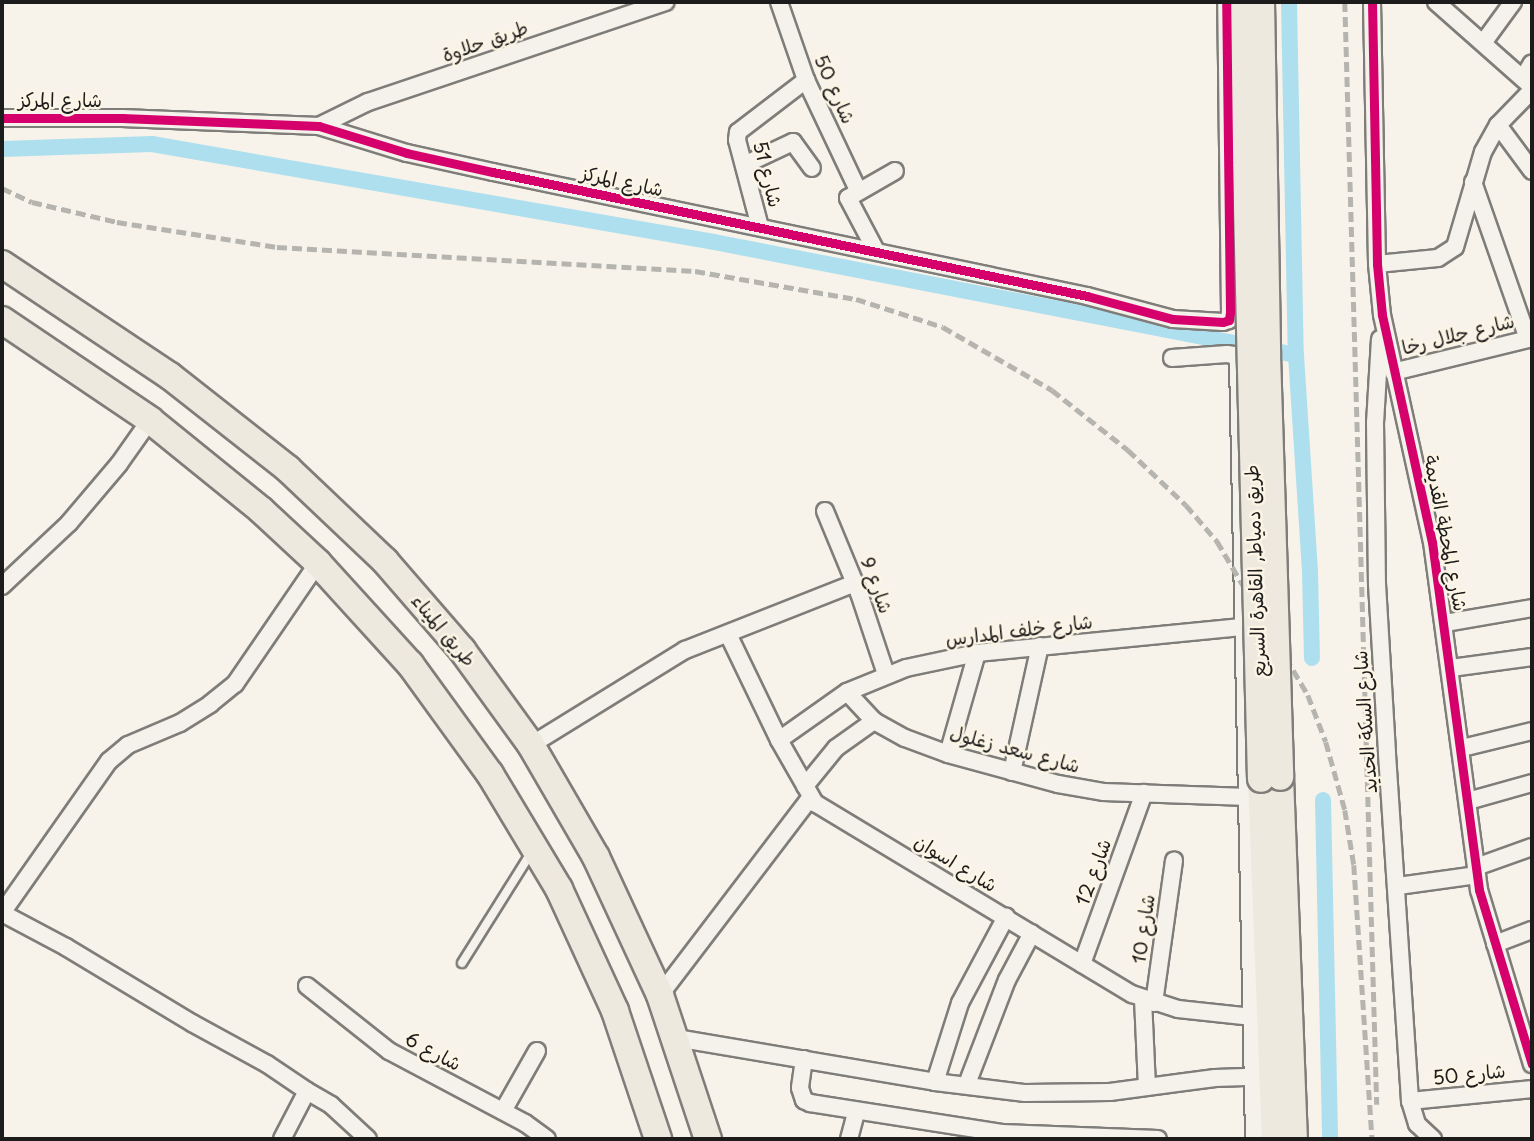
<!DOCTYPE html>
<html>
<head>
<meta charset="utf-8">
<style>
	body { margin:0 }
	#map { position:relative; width:1534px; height:1141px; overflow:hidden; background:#f7f3ea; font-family:"Playpen Sans","Playpen Sans Arabic",sans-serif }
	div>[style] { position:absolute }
	.canal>* { height:16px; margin:-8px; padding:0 8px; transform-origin:8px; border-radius:8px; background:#aedfee }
	.roads { filter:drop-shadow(2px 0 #7f7d79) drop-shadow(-2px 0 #7f7d79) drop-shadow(0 2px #7f7d79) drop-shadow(0 -2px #7f7d79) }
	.service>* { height:8px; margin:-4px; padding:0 4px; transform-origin:4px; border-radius:4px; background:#f5f2ec }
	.minor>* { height:16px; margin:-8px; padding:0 8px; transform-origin:8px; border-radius:8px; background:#f5f2ec }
	.trunk>* { height:26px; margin:-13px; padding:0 13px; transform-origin:13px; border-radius:13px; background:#eee9df }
	.rail>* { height:4.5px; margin-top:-2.25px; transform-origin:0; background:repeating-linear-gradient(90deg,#b6b4af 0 10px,transparent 0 15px) }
	.bridges { filter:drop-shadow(2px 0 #7f7d79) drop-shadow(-2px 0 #7f7d79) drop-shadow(0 2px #7f7d79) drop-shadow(0 -2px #7f7d79) }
	.trunk-bridge>* { height:26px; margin:-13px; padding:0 13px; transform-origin:13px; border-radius:13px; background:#eee9df }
	.cycleway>* { height:9px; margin:-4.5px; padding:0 4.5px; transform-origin:4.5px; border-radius:4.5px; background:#d6006c }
	span { translate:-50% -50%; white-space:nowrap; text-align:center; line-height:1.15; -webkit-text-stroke:5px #fcf5e5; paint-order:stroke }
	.street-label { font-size:19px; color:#1c1c1c }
	.frame { position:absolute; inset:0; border:4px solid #1c1c1c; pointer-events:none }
</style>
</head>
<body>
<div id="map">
	<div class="canal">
		<div style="left:1289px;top:2px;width:353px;rotate:88.9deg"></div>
		<div style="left:1296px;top:355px;width:217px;rotate:86.3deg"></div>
		<div style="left:1310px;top:572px;width:86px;rotate:88.7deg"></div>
		<div style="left:2px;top:149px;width:150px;rotate:-1.9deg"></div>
		<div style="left:152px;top:144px;width:570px;rotate:9.89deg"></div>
		<div style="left:714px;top:242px;width:593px;rotate:10.99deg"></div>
		<div style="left:1323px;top:800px;width:339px;rotate:88.8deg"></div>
	</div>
	<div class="roads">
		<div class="service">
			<div style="left:462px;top:963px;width:130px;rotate:-57.9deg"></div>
		</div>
		<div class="minor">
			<div style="left:779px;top:2px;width:83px;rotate:70.9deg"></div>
			<div style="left:806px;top:80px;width:122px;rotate:64.7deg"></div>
			<div style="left:1372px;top:2px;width:262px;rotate:88.9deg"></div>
			<div style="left:1377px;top:264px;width:51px;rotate:84.4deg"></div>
			<div style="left:1382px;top:315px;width:232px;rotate:77.6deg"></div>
			<div style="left:1432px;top:542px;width:351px;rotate:82.3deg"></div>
			<div style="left:1479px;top:890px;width:182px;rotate:73.1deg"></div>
			<div style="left:1436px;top:2px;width:128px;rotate:41.5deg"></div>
			<div style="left:1483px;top:43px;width:51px;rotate:-53.8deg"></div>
			<div style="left:1523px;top:78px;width:17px;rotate:-59deg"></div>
			<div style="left:2px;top:118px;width:120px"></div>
			<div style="left:122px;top:118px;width:197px;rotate:2.3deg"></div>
			<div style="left:319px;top:126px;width:92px;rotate:17.1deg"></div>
			<div style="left:407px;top:153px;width:88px;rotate:12.5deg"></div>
			<div style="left:493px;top:172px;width:607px;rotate:11.79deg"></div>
			<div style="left:1087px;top:296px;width:89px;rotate:15deg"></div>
			<div style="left:1173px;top:319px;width:50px;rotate:3.4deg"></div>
			<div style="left:1223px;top:322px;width:6px;rotate:-18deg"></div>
			<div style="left:1229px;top:320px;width:8px;rotate:-83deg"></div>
			<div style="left:1230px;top:312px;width:310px;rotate:-90.7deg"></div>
			<div style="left:1498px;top:125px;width:57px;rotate:53.5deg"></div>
			<div style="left:319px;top:126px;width:55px;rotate:-26.1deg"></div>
			<div style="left:368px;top:102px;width:314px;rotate:-18.6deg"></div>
			<div style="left:744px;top:165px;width:54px;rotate:-25.1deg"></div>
			<div style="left:793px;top:142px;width:32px;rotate:54deg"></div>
			<div style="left:1473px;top:182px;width:166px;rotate:70.7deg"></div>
			<div style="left:760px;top:227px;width:90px;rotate:-104.8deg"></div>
			<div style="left:737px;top:140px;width:8px;rotate:-83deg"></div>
			<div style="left:738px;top:132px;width:86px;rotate:-37.4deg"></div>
			<div style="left:876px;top:251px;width:60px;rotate:-117.8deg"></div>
			<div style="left:848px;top:198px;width:54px;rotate:-29.9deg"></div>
			<div style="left:1377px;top:264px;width:61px;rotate:-5.6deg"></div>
			<div style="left:1438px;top:258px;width:20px;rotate:-33deg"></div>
			<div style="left:1455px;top:247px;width:99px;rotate:-73.6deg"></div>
			<div style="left:1483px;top:152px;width:31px;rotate:-61deg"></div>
			<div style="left:1498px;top:125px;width:49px;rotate:-45.8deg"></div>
			<div style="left:1380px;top:339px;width:83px;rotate:93.4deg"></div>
			<div style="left:1375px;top:422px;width:162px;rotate:89.3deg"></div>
			<div style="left:1377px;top:584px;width:170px;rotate:86.6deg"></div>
			<div style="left:1387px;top:754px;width:348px;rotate:86.2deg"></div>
			<div style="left:1410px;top:1101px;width:24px;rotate:73deg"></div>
			<div style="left:1417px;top:1124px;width:22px;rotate:43deg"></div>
			<div style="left:1172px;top:358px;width:55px;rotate:-4.2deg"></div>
			<div style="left:1227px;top:354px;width:7px;rotate:8deg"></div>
			<div style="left:1234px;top:355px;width:7px;rotate:56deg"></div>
			<div style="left:1238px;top:361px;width:778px;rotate:88.82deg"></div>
			<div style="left:1393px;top:372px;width:143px;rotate:-13.7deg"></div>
			<div style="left:825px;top:511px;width:89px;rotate:67.5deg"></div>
			<div style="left:859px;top:593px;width:85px;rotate:71.6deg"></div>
			<div style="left:2px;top:586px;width:92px;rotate:-43.2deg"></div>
			<div style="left:69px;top:523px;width:77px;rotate:-49.7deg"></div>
			<div style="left:119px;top:464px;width:54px;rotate:-54.8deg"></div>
			<div style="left:1445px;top:623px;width:88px;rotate:-9.8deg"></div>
			<div style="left:728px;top:634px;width:118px;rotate:64.3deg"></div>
			<div style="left:779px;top:740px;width:73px;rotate:60.3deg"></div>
			<div style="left:815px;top:803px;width:370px;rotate:31.1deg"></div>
			<div style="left:1132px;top:994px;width:48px;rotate:18.1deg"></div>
			<div style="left:1178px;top:1009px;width:75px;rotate:6.1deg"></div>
			<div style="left:1451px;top:668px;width:82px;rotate:-7.7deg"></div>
			<div style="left:847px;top:692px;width:40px;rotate:47deg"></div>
			<div style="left:779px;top:740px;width:83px;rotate:-35.2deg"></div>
			<div style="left:847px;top:692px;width:64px;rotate:-22.1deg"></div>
			<div style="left:906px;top:668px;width:73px;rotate:-11.9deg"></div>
			<div style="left:977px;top:653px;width:266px;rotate:-5.6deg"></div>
			<div style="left:531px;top:745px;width:181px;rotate:-31.7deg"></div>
			<div style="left:685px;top:650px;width:183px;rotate:-21.5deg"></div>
			<div style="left:1462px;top:748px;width:72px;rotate:-13.7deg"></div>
			<div style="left:948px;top:754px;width:105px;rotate:-74deg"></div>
			<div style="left:1012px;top:772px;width:129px;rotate:-77.5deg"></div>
			<div style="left:805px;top:786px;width:49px;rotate:-50.8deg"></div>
			<div style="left:836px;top:748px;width:47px;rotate:-35.4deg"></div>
			<div style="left:874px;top:721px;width:35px;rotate:29deg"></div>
			<div style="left:905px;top:738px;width:46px;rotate:20.4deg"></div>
			<div style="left:948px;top:754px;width:114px;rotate:15.3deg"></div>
			<div style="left:1058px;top:784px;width:47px;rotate:9.9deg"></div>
			<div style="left:1104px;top:792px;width:144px;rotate:2deg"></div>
			<div style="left:1468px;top:801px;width:66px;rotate:-15.7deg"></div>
			<div style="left:1476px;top:867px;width:59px;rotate:-19.7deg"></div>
			<div style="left:1398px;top:886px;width:80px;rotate:-7.9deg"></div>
			<div style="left:1495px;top:944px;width:40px;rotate:-21deg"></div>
			<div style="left:1082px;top:964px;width:182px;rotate:-70.1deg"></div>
			<div style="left:307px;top:986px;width:105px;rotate:38.4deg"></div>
			<div style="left:389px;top:1051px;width:154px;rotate:27.9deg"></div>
			<div style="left:525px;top:1123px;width:27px;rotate:36deg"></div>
			<div style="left:660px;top:995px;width:248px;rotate:-52.7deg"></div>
			<div style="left:1143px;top:999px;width:88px;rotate:87.4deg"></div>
			<div style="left:1154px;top:1003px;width:144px;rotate:-82deg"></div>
			<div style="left:676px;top:1038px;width:263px;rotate:9.6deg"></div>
			<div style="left:935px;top:1082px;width:91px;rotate:7deg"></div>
			<div style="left:1025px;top:1093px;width:85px;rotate:-0.7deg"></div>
			<div style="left:1110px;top:1092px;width:106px;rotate:-7.6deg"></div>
			<div style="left:1215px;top:1078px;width:38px;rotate:-2deg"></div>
			<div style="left:804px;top:1059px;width:29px;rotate:98deg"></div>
			<div style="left:800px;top:1088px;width:13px;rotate:72deg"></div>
			<div style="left:804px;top:1100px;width:7px;rotate:27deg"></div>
			<div style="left:810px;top:1103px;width:194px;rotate:8.9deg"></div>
			<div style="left:1002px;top:1133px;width:156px;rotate:2.2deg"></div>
			<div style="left:935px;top:1082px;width:83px;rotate:-72.4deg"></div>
			<div style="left:960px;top:1003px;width:98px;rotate:-61.9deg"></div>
			<div style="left:967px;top:1084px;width:111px;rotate:-69deg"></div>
			<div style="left:1007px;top:980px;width:53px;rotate:-62deg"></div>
			<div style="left:307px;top:1091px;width:48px;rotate:-146deg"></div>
			<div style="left:267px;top:1064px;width:85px;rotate:-151.3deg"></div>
			<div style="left:192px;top:1023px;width:147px;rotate:-148.9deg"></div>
			<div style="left:66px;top:947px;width:72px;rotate:-152deg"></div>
			<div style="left:2px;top:913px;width:186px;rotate:-54.9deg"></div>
			<div style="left:109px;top:761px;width:25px;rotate:-40deg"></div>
			<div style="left:128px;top:745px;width:56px;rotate:-22.9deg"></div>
			<div style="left:180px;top:723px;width:36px;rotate:-32deg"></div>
			<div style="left:210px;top:704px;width:32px;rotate:-39deg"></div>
			<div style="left:235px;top:684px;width:147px;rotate:-55.6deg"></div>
			<div style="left:1410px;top:1101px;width:123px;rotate:-5.6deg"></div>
			<div style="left:503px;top:1111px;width:69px;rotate:-60.5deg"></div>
			<div style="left:282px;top:1139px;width:54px;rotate:-62.5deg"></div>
			<div style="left:307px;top:1091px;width:28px;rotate:30deg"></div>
			<div style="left:331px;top:1105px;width:50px;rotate:42.6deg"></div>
			<div style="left:849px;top:1139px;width:28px;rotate:-75deg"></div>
		</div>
		<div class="trunk">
			<div style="left:2px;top:264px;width:202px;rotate:33.7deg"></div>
			<div style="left:170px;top:376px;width:150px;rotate:38.2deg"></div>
			<div style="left:288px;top:469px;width:134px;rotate:43.5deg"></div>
			<div style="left:385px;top:561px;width:118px;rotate:49.1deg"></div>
			<div style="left:462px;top:650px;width:117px;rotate:54deg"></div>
			<div style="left:531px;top:745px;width:129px;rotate:59.9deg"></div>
			<div style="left:596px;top:857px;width:152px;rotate:65.1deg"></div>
			<div style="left:660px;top:995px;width:152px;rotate:71.6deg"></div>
			<div style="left:2px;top:320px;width:179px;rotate:34deg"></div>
			<div style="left:150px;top:420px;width:143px;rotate:39deg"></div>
			<div style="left:261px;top:510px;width:78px;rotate:42.9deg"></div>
			<div style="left:318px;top:563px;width:137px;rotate:47.7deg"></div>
			<div style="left:410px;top:664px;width:136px;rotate:54deg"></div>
			<div style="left:490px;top:774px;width:134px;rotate:59deg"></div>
			<div style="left:559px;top:889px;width:134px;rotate:65.3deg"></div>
			<div style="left:615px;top:1011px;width:135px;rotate:71.4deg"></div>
			<div style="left:1280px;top:777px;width:362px;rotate:87.8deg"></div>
			<div style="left:1261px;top:779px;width:360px;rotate:87.8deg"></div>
		</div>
	</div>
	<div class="rail">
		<div style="left:1345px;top:2px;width:1103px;rotate:88.34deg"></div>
		<div style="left:2px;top:188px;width:33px;rotate:25deg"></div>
		<div style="left:32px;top:202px;width:87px;rotate:13.2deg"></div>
		<div style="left:117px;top:222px;width:162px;rotate:8.9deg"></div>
		<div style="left:277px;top:247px;width:419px;rotate:3.3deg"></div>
		<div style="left:695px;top:271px;width:163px;rotate:9.9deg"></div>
		<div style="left:856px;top:299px;width:91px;rotate:17.8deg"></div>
		<div style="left:943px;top:327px;width:126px;rotate:30deg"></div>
		<div style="left:1052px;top:390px;width:97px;rotate:38.3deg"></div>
		<div style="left:1128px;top:450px;width:80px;rotate:43.5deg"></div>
		<div style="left:1186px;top:505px;width:48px;rotate:49.3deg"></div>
		<div style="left:1217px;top:541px;width:179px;rotate:59.4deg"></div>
		<div style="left:1308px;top:695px;width:50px;rotate:69deg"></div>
		<div style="left:1326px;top:742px;width:71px;rotate:74.4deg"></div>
		<div style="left:1345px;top:810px;width:56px;rotate:80.7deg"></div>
		<div style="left:1354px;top:865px;width:275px;rotate:86.2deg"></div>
	</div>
	<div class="bridges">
		<div class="trunk-bridge">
			<div style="left:1242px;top:2px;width:777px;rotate:88.6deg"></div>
			<div style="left:1261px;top:2px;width:353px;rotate:89deg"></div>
			<div style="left:1267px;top:355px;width:422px;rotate:88.2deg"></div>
		</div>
	</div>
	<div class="cycleway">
		<div style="left:1372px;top:2px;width:262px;rotate:88.9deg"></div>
		<div style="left:1377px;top:264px;width:51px;rotate:84.4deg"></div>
		<div style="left:1382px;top:315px;width:232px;rotate:77.6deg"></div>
		<div style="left:1432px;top:542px;width:351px;rotate:82.3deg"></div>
		<div style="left:1479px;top:890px;width:182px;rotate:73.1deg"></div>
		<div style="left:2px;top:118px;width:120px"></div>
		<div style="left:122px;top:118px;width:197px;rotate:2.3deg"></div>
		<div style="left:319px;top:126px;width:92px;rotate:17.1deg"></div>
		<div style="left:407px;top:153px;width:88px;rotate:12.5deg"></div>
		<div style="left:493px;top:172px;width:607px;rotate:11.79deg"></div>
		<div style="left:1087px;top:296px;width:89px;rotate:15deg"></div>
		<div style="left:1173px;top:319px;width:50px;rotate:3.4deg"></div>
		<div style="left:1223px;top:322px;width:6px;rotate:-18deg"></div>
		<div style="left:1229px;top:320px;width:8px;rotate:-83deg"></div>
		<div style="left:1230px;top:312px;width:310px;rotate:-90.7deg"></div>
	</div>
	<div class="street-label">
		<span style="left:485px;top:41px;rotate:-19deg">طريق حلاوة</span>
		<span style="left:835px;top:89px;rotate:66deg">شارع 50</span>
		<span style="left:60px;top:100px">شارع المركز</span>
		<span style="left:768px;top:174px;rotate:76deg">شارع 51</span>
		<span style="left:622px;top:181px;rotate:12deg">شارع المركز</span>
		<span style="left:1458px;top:334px;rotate:-14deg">شارع جلال رخا</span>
		<span style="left:1446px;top:533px;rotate:79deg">شارع المحطة القديمة</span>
		<span style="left:1255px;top:571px;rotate:-92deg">طريق دمياط, القاهرة السريع</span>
		<span style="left:877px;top:585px;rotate:70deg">شارع 9</span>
		<span style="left:444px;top:630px;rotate:50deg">طريق الميناء</span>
		<span style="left:1019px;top:630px;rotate:-7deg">شارع خلف المدارس</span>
		<span style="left:1365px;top:722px;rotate:-94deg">شارع السكة الحديد</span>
		<span style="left:1015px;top:749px;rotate:15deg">شارع سعد زغلول</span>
		<span style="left:956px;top:863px;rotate:31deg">شارع اسوان</span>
		<span style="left:1093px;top:872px;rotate:-70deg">شارع 12</span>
		<span style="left:1143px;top:929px;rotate:-82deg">شارع 10</span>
		<span style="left:433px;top:1051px;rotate:28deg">شارع 6</span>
		<span style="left:1469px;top:1074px;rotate:-6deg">شارع 50</span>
	</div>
	<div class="frame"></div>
</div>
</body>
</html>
